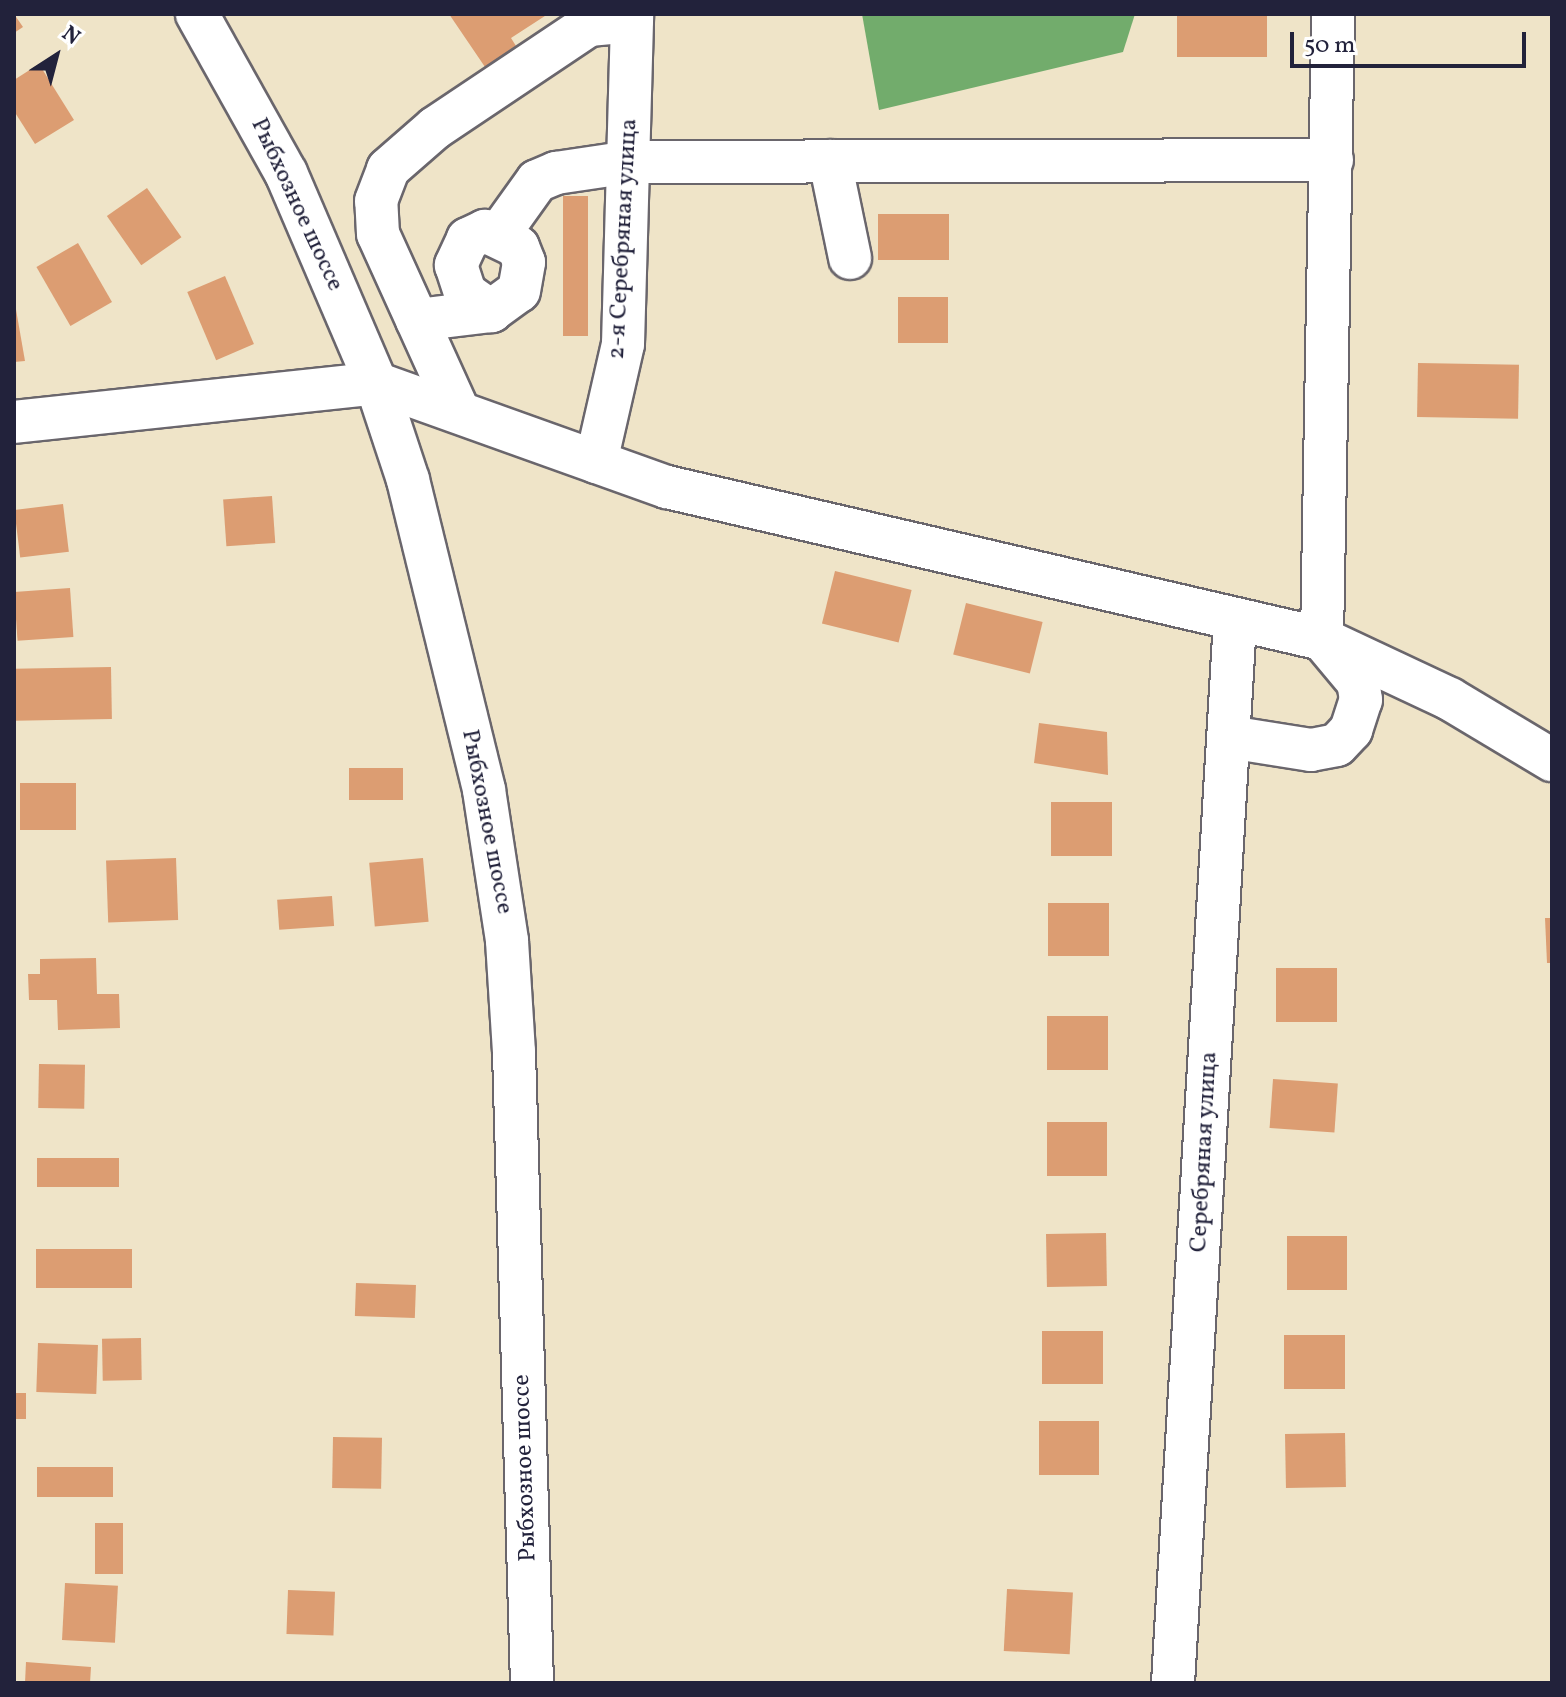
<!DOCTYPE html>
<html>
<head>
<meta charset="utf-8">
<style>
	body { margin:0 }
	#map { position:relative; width:1566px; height:1697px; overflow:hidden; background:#efe4c8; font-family:Vollkorn,serif }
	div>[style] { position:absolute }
	.forest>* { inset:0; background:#72ac6c }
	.building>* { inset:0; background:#dc9d72; transform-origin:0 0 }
	.roads { filter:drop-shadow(2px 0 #6a666c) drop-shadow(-2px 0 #6a666c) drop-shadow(0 2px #6a666c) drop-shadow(0 -2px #6a666c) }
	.minor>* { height:42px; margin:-21px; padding:0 21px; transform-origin:21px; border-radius:21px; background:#fff }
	span { translate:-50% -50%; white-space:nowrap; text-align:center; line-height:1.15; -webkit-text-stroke:7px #fff; paint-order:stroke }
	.street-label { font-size:24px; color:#22223b }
	.frame { position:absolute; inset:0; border:16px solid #22223b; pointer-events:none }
	.north { position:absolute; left:16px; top:16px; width:80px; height:80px; -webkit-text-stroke:6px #fff; paint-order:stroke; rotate:36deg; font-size:22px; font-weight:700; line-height:32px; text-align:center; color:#22223b }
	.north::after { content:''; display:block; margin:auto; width:28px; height:36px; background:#22223b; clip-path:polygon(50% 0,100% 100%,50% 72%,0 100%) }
	.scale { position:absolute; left:1290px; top:32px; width:236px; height:36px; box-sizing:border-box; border:4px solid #22223b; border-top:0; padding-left:10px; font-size:24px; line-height:28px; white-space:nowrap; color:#22223b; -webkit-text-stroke:6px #fff; paint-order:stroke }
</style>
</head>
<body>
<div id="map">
	<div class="forest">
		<div style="clip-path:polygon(862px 14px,1135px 14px,1123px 52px,879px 110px)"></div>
	</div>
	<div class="building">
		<div style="clip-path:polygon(14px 14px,23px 27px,14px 33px)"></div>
		<div style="clip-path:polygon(449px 14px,548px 14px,511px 38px,516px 46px,485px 67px)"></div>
		<div style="left:1177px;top:14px;width:90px;height:43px"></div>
		<div style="clip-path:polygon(39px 64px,74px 120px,35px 144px,14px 111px,14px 80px)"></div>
		<div style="left:147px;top:188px;width:60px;height:49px;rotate:55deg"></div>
		<div style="left:563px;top:196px;width:25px;height:140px"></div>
		<div style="left:878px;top:214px;width:71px;height:46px"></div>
		<div style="left:78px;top:243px;width:68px;height:48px;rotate:60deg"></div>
		<div style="left:225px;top:276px;width:74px;height:41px;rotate:67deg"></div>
		<div style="left:898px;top:297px;width:50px;height:46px"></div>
		<div style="clip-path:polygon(14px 298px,25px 361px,14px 362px)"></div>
		<div style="left:1418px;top:363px;width:101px;height:54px;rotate:1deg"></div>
		<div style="left:272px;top:496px;width:47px;height:49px;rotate:86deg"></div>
		<div style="left:63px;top:504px;width:48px;height:49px;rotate:83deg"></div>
		<div style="left:835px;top:571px;width:79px;height:54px;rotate:14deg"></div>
		<div style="left:70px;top:588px;width:49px;height:56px;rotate:86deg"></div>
		<div style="left:966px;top:603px;width:79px;height:53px;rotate:14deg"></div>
		<div style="left:111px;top:667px;width:52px;height:97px;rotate:89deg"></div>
		<div style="clip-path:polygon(1039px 723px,1107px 732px,1108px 775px,1034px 763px)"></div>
		<div style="left:403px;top:768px;width:32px;height:54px;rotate:90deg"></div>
		<div style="left:20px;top:783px;width:56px;height:47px"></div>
		<div style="left:1051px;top:802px;width:61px;height:54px"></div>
		<div style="left:176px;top:858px;width:62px;height:70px;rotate:88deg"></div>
		<div style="left:423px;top:858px;width:64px;height:54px;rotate:85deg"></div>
		<div style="left:332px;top:896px;width:30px;height:55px;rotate:86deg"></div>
		<div style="left:1048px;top:903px;width:61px;height:53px"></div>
		<div style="clip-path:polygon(1545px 918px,1552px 918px,1552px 963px,1547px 963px)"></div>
		<div style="clip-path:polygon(96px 958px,97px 994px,119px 994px,120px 1028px,58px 1030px,57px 1000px,29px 1000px,28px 974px,40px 974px,40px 959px)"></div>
		<div style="left:1337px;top:968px;width:54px;height:61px;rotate:90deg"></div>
		<div style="left:1047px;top:1016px;width:61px;height:54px"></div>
		<div style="left:39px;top:1064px;width:46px;height:44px;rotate:1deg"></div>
		<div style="left:1273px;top:1079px;width:65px;height:49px;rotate:4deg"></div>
		<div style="left:1047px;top:1122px;width:60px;height:54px"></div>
		<div style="left:37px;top:1158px;width:82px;height:29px"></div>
		<div style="left:1106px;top:1233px;width:53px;height:60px;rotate:89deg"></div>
		<div style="left:1287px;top:1236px;width:60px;height:54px"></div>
		<div style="left:36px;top:1249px;width:96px;height:39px"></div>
		<div style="left:356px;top:1283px;width:60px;height:33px;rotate:2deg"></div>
		<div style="left:1103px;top:1331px;width:53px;height:61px;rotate:90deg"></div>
		<div style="left:1284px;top:1335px;width:61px;height:54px"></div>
		<div style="left:141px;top:1338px;width:42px;height:39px;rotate:89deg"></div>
		<div style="left:38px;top:1343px;width:60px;height:49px;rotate:2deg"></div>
		<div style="left:14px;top:1393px;width:12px;height:26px"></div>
		<div style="left:1039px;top:1421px;width:60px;height:54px"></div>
		<div style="left:1345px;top:1433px;width:54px;height:60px;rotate:89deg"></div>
		<div style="left:333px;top:1437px;width:49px;height:51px;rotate:1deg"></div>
		<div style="left:37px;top:1467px;width:76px;height:30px"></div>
		<div style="left:95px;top:1523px;width:28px;height:51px"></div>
		<div style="left:65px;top:1583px;width:53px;height:57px;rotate:3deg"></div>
		<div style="left:1007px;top:1589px;width:66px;height:62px;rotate:3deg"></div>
		<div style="left:288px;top:1590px;width:47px;height:44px;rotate:2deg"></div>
		<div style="clip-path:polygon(26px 1662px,91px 1667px,90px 1683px,25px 1683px)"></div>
	</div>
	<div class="roads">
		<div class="minor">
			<div style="left:197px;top:14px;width:182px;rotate:60.8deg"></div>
			<div style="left:286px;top:173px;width:228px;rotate:66.8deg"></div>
			<div style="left:376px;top:383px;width:102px;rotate:71.7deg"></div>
			<div style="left:408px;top:480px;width:319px;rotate:76.2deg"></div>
			<div style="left:484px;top:790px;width:153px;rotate:81.3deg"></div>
			<div style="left:507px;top:941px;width:111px;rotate:86.4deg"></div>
			<div style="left:514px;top:1052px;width:631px;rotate:88.37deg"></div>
			<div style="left:830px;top:161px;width:99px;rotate:78.3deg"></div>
			<div style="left:499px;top:234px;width:65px;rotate:-54.4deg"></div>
			<div style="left:537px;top:181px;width:21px;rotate:-23deg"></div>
			<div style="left:556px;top:173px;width:75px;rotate:-8.5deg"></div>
			<div style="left:630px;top:162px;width:702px;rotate:-0.16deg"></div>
			<div style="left:417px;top:320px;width:75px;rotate:-6.9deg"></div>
			<div style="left:491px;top:311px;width:34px;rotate:-36deg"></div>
			<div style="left:519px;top:291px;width:29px;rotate:-80deg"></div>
			<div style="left:524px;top:262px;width:16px;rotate:-112deg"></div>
			<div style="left:518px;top:247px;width:37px;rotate:-154deg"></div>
			<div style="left:485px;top:231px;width:19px;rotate:155deg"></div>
			<div style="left:468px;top:239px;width:29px;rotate:115deg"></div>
			<div style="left:456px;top:265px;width:29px;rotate:72deg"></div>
			<div style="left:465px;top:293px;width:32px;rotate:35deg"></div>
			<div style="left:457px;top:408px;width:191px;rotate:-114.4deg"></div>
			<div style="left:378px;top:234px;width:33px;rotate:-93deg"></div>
			<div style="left:376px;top:201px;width:34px;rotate:-69deg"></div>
			<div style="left:388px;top:169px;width:62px;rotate:-41.1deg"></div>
			<div style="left:435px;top:128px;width:185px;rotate:-33.8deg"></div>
			<div style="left:589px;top:25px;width:43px;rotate:-5.3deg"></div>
			<div style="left:14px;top:422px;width:364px;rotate:-6.1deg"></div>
			<div style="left:376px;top:383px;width:309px;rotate:19.7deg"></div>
			<div style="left:667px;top:487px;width:672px;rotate:13.06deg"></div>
			<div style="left:1322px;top:639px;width:141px;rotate:25.1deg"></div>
			<div style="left:1450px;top:699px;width:119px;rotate:30.9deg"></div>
			<div style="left:596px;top:462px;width:121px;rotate:-77.1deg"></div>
			<div style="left:623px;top:344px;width:330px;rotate:-88.4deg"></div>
			<div style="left:1229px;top:737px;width:83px;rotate:9deg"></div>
			<div style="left:1311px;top:750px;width:26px;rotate:-11deg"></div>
			<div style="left:1337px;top:745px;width:21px;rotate:-47deg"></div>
			<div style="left:1351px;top:730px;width:32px;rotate:-72deg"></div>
			<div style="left:1361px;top:700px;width:18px;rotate:-99deg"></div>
			<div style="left:1358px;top:682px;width:56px;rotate:-129.9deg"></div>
			<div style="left:1322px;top:639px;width:625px;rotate:-88.99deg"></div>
			<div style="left:1173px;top:1683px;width:1063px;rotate:-86.66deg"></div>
		</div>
	</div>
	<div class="street-label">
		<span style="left:296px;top:205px;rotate:65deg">Рыбхозное шоссе</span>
		<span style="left:624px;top:239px;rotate:-87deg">2-я Серебряная улица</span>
		<span style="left:486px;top:822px;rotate:79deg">Рыбхозное шоссе</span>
		<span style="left:1205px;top:1152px;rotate:-87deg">Серебряная улица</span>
		<span style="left:526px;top:1468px;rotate:-92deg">Рыбхозное шоссе</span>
	</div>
	<div class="frame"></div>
	<div class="north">N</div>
	<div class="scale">50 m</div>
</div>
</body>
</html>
